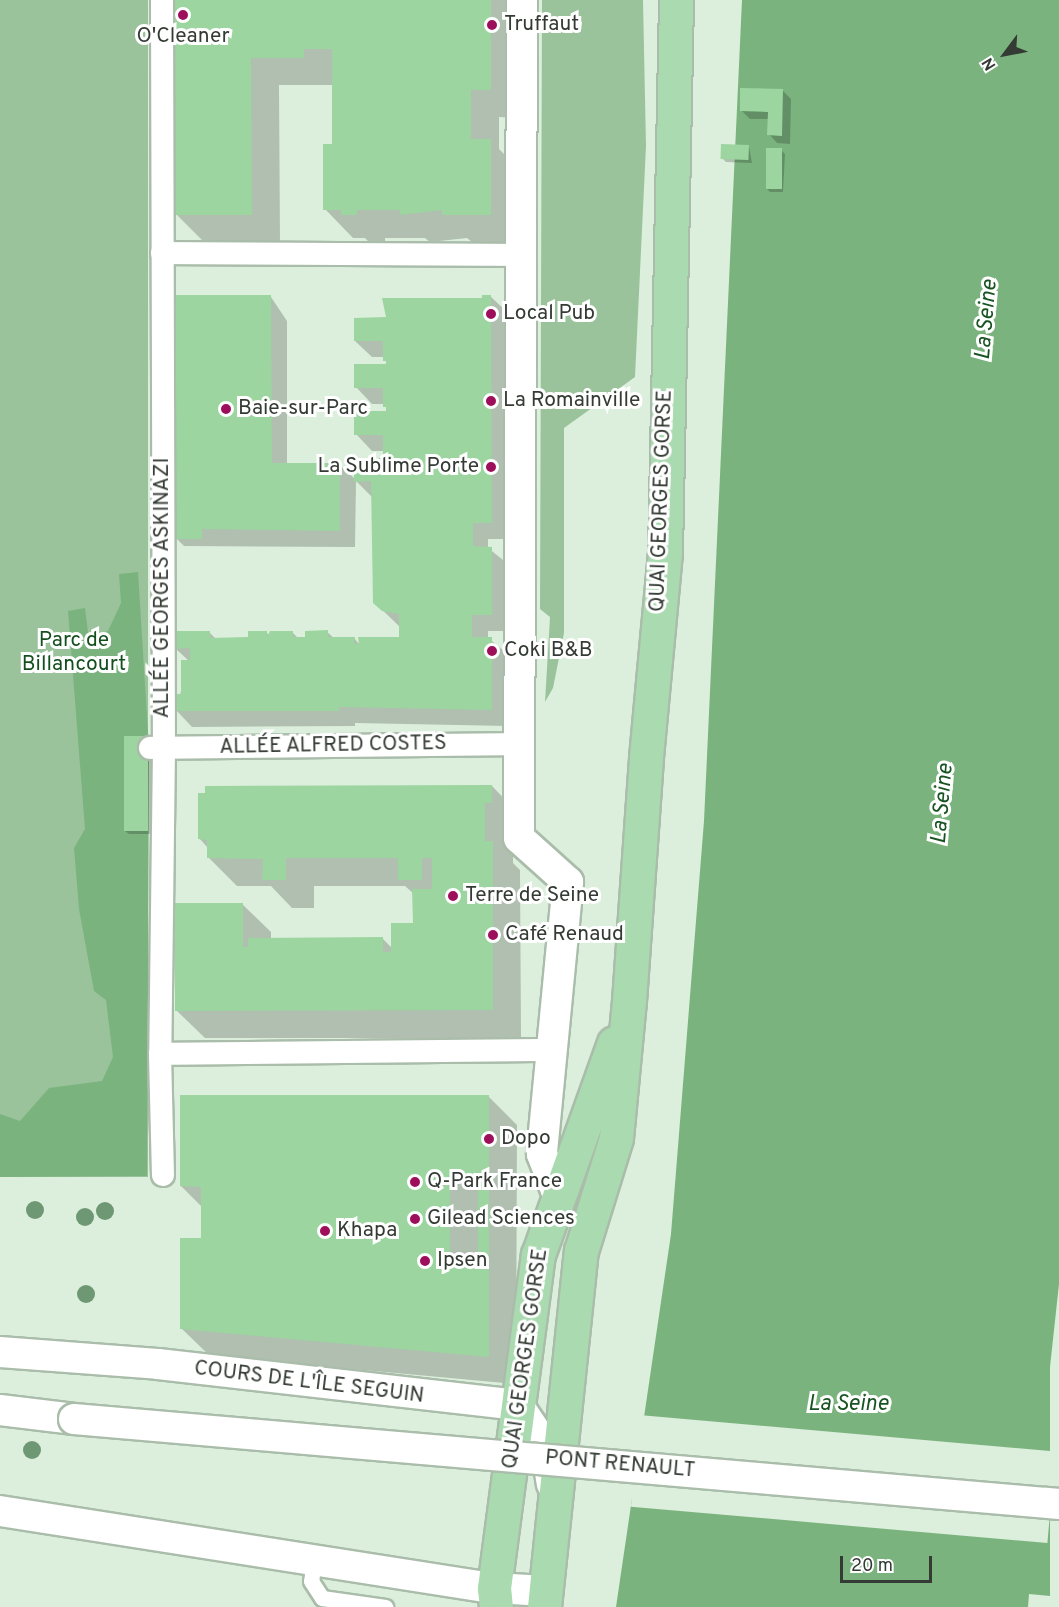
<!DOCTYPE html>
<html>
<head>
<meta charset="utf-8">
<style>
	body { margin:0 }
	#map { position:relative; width:1059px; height:1607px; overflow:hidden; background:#dcefdc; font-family:Overpass,sans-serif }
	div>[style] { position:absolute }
	.green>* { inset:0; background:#9ac39c; transform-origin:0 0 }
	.water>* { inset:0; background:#7bb37f }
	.pier>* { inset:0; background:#dcefdc; transform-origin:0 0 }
	.shadow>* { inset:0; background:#0003 }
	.building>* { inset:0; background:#9cd5a0; transform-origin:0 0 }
	.roads { filter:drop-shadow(2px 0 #aabcaa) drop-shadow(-2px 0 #aabcaa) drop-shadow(0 2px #aabcaa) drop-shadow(0 -2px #aabcaa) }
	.service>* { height:15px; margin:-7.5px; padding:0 7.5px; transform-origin:7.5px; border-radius:7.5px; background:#fff }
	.pedestrian>* { height:22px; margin:-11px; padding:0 11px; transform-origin:11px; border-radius:11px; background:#fff }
	.minor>* { height:30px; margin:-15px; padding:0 15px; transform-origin:15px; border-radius:15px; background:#fff }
	.primary>* { height:33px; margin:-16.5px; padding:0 16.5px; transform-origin:16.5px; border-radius:16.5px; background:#aadaaf }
	.bridges { filter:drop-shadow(2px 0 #aabcaa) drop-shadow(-2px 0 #aabcaa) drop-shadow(0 2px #aabcaa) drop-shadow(0 -2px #aabcaa) }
	.minor-bridge>* { height:30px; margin:-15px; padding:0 15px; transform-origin:15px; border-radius:15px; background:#fff }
	.trees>* { width:18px; height:18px; margin:-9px; border-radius:50%; background:#6e9774 }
	.dots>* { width:16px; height:16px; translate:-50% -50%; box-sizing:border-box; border:3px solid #fff; border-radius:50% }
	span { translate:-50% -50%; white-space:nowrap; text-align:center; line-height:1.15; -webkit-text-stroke:6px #fff; paint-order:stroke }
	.poi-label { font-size:21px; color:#343b34 }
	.left { translate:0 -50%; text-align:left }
	.right { translate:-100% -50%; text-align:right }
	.street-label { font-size:21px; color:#343b34 }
	.park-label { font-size:21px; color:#144f1e }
	.water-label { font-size:22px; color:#185322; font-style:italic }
	.north { position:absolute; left:975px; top:24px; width:60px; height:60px; -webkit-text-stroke:4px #fff; paint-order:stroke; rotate:238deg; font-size:16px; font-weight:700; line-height:24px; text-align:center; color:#343b34 }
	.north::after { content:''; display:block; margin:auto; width:21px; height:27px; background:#343b34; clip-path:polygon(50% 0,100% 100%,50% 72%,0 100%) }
	.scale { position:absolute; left:840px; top:1556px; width:92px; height:27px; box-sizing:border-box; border:3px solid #343b34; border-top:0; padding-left:8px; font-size:18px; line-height:21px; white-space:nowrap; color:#343b34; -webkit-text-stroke:4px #fff; paint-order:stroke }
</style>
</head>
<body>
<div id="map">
	<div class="green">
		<div style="left:0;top:0;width:148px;height:1177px"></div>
		<div style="clip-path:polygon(542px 0,643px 0,646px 146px,635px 377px,564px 428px,564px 633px,553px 688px,545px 702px,550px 617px,540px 609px)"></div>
	</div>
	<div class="water">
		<div style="clip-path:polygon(742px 0,1059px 0,1059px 1284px,1050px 1367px,1050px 1596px,1029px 1594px,1028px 1607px,616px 1607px,671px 1234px,704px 821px)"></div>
		<div style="clip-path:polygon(138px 572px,149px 748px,147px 1176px,0 1177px,0 1114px,20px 1121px,49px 1088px,102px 1081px,113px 1057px,106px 1000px,94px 991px,79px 909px,74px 848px,85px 829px,68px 611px,85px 608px,88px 632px,93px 636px,108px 631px,121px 603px,119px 574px)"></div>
	</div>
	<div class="pier">
		<div style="left:639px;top:1415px;width:418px;height:92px;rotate:5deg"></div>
	</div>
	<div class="shadow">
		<div style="clip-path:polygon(175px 0,519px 0,519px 118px,499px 117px,499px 149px,519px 169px,519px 242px,472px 242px,467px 238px,430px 242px,425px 238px,385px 238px,385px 243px,370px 243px,365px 238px,353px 238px,325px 209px,334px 146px,334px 85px,279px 85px,280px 243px,204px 242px,176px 214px)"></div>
		<div style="clip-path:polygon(783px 91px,791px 99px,790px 144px,777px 143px,769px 134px,769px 119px,750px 119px,741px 110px)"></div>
		<div style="clip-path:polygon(749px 147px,752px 163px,726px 162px,722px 158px)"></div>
		<div style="clip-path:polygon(781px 150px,785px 154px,783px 192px,770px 192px,766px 188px)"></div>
		<div style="clip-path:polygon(490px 296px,507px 312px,508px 539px,488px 539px,488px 548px,508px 564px,508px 631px,488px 631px,488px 638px,508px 654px,508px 726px,355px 723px,355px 726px,192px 727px,176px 710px,189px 661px,175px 648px,209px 632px,216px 639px,249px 639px,266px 632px,269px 635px,292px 632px,299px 639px,327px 632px,334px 638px,354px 638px,360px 645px,400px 638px,400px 627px,374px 602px,372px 497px,356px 481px,355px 547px,184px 546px,176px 538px,271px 297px,287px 321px,287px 464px,339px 464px,356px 480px,388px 459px,384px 451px,372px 451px,356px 434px,388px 410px,384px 404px,372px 404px,356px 387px,388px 363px,384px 357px,372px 357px,355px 341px,388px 319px)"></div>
		<div style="clip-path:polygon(152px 741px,152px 834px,129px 834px,125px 831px)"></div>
		<div style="clip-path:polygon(492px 786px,520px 815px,513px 831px,513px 863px,520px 870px,521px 1038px,205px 1038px,176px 1010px,242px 904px,271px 932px,271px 940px,383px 939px,393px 949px,414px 925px,414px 894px,405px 886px,314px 886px,314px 908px,292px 908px,271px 886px,237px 886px,209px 858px,208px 848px,200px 839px)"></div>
		<div style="clip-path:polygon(488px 1096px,517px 1125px,516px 1384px,210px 1356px,181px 1328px,203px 1239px,202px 1207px,181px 1186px)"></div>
	</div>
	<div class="building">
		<div style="clip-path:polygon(174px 0,491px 0,491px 90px,471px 90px,471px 139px,491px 139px,491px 215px,442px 215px,442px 210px,400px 215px,400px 210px,357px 210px,357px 215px,341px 215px,341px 210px,323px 210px,323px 144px,332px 144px,332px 49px,304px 49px,304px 58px,251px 58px,252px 215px,174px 215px)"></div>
		<div style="clip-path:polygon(740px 88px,783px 89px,782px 136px,767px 135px,768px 112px,740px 111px)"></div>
		<div style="left:721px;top:144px;width:28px;height:15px;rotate:2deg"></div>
		<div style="left:766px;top:148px;width:16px;height:41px"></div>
		<div style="clip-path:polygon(174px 295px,271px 295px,272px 463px,340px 463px,340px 531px,202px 529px,202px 539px,174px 539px)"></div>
		<div style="clip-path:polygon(482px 295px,491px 295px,492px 523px,473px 523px,473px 546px,492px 547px,492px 615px,472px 615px,472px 637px,492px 637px,492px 710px,339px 707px,339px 711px,175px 711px,174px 694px,181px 694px,181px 660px,190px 660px,190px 648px,174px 649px,174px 631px,210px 631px,210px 638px,248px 637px,248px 631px,267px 631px,267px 637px,270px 631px,293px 631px,293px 637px,305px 637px,305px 631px,328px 630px,328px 637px,355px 637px,354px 644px,359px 644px,358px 637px,399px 637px,399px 614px,382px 611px,373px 603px,371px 481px,354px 482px,354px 458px,386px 458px,386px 454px,383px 454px,383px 435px,354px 435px,354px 411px,386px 411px,386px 407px,383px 407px,383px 388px,354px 388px,354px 364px,386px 364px,386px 361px,383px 361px,383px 341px,354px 341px,354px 318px,386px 317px,382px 298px,482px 298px)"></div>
		<div style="left:124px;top:736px;width:24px;height:95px"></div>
		<div style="clip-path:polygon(492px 785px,492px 803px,485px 803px,485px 841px,493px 841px,493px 1010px,175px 1011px,175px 903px,243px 903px,243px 947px,248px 947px,248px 938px,383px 937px,383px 952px,391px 952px,391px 923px,413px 923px,412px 889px,432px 889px,432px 858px,422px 858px,422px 880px,398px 880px,398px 858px,286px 858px,286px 880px,262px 880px,263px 859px,207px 858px,207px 840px,198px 839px,198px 793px,205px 793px,205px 786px)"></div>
		<div style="clip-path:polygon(evenodd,180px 1095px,489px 1095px,489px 1357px,180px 1329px,180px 1238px,201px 1238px,201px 1187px,180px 1186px,180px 1095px,450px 1182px,478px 1182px,478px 1267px,450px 1265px,450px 1182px)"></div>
	</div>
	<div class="roads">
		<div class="service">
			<div style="left:314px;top:1558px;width:23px;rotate:97deg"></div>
			<div style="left:311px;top:1581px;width:20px;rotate:57deg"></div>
			<div style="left:322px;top:1598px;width:64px;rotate:8.1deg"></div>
		</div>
		<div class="pedestrian">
			<div style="left:162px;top:0;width:748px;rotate:89.85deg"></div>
			<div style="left:164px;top:748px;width:306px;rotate:90.7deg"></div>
			<div style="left:160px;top:1054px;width:121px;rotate:88.6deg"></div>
			<div style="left:162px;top:253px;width:359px;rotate:0.3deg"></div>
			<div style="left:150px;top:748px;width:367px;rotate:-0.6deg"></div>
			<div style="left:160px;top:1054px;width:393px;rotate:-0.6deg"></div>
		</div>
		<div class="minor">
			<div style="left:522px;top:0;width:838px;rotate:90.21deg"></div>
			<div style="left:519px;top:838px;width:66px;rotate:41.9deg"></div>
			<div style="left:568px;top:882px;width:273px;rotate:95.5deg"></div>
			<div style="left:542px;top:1154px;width:42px;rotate:69deg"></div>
			<div style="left:0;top:1352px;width:158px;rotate:4.3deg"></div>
			<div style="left:158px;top:1364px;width:362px;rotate:6.5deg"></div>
			<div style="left:518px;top:1405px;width:50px;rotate:56.3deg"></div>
			<div style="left:546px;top:1447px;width:37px;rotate:81deg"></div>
			<div style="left:0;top:1410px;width:75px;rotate:6.9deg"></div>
			<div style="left:0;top:1511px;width:500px;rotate:8.9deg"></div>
			<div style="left:494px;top:1588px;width:52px;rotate:3.3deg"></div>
		</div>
		<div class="primary">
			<div style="left:496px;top:1607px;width:19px;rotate:-96deg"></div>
			<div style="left:494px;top:1588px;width:336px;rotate:-82.5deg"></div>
			<div style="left:538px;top:1255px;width:225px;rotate:-70.3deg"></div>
			<div style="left:544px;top:1607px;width:358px;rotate:-84.1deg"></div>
			<div style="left:581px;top:1251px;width:118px;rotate:-72.8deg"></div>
			<div style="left:616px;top:1138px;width:138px;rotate:-84.6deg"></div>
			<div style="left:629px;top:1001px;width:245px;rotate:-86deg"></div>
			<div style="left:646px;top:757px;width:205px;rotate:-84.7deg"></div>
			<div style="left:665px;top:553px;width:553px;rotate:-88.86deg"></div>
		</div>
	</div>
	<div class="bridges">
		<div class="minor-bridge">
			<div style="left:74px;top:1419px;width:989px;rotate:4.93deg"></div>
		</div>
	</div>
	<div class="trees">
		<div style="left:35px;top:1210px"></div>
		<div style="left:105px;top:1211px"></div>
		<div style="left:85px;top:1217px"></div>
		<div style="left:86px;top:1294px"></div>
		<div style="left:32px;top:1450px"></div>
	</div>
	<div class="dots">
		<div style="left:183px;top:15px;background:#9d0e5b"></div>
		<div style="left:492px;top:25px;background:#9d0e5b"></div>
		<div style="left:491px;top:314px;background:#9d0e5b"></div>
		<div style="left:491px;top:401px;background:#9d0e5b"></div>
		<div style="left:226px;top:409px;background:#9d0e5b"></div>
		<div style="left:491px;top:467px;background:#9d0e5b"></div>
		<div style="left:492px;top:651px;background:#9d0e5b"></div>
		<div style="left:453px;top:896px;background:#9d0e5b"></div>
		<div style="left:493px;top:935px;background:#9d0e5b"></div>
		<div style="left:489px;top:1139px;background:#9d0e5b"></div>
		<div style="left:415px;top:1182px;background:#9d0e5b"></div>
		<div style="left:415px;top:1219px;background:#9d0e5b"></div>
		<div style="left:325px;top:1231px;background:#9d0e5b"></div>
		<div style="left:425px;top:1261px;background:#9d0e5b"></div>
	</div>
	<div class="poi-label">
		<span class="left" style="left:504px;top:25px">Truffaut</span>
		<span style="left:183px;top:37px">O'Cleaner</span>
		<span class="left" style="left:503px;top:314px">Local Pub</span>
		<span class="left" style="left:503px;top:401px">La Romainville</span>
		<span class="left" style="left:238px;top:409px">Baie-sur-Parc</span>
		<span class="right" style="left:479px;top:467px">La Sublime Porte</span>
		<span class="left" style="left:504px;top:651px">Coki B&amp;B</span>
		<span class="left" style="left:465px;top:896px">Terre de Seine</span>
		<span class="left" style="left:505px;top:935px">Café Renaud</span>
		<span class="left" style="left:501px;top:1139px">Dopo</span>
		<span class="left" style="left:427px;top:1182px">Q-Park France</span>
		<span class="left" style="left:427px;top:1219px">Gilead Sciences</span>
		<span class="left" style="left:337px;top:1231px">Khapa</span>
		<span class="left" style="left:437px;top:1261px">Ipsen</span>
	</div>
	<div class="street-label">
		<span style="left:662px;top:501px;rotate:-88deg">QUAI GEORGES GORSE</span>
		<span style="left:163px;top:588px;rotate:-90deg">ALLÉE GEORGES ASKINAZI</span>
		<span style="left:333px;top:746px;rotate:-1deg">ALLÉE ALFRED COSTES</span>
		<span style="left:526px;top:1359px;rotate:-82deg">QUAI GEORGES GORSE</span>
		<span style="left:309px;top:1383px;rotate:7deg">COURS DE L'ÎLE SEGUIN</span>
		<span style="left:620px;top:1465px;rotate:5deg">PONT RENAULT</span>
	</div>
	<div class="park-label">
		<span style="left:74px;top:653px">Parc de<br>Billancourt</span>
	</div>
	<div class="water-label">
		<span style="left:987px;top:320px;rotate:-85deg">La Seine</span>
		<span style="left:943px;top:804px;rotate:-85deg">La Seine</span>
		<span style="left:848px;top:1405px">La Seine</span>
	</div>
	<div class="north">N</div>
	<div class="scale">20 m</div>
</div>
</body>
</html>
